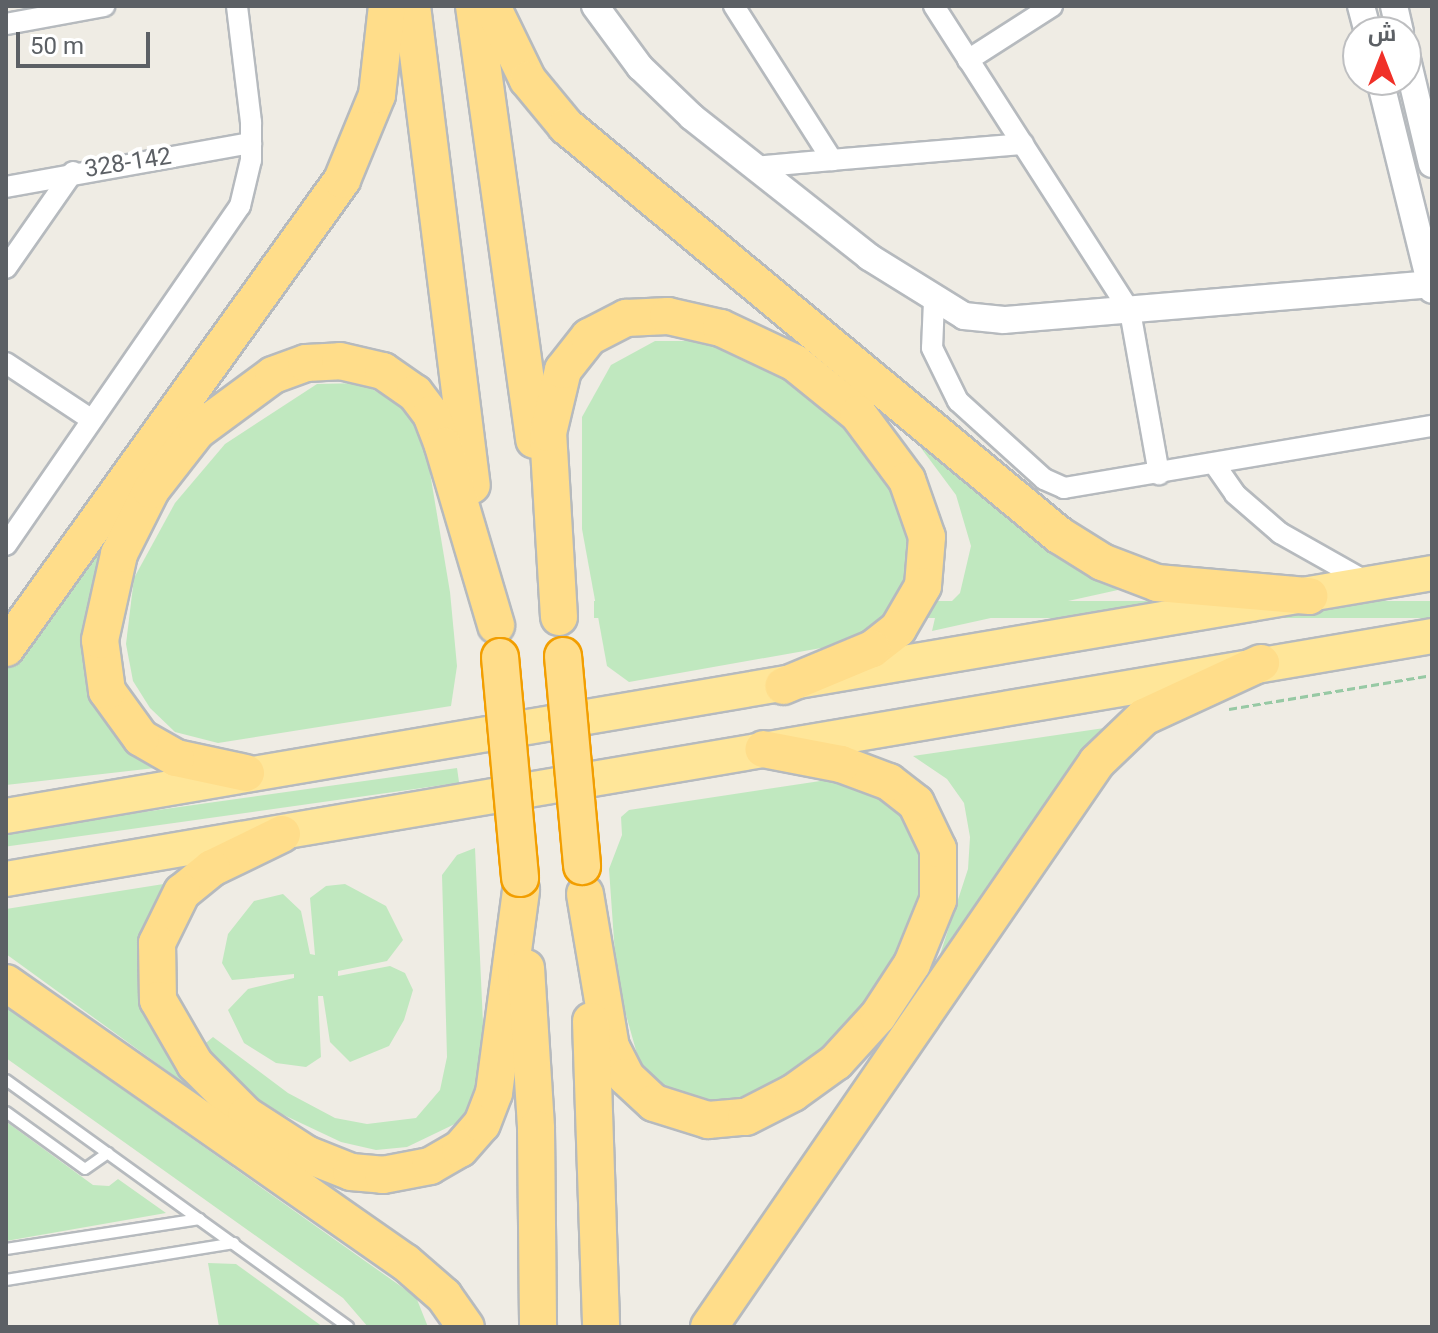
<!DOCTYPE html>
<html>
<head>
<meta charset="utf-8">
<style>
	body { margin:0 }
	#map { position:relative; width:1438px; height:1333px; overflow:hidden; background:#efece4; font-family:Roboto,Cairo,sans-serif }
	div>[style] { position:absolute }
	.green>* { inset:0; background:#c0e8bf; transform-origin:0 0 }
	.path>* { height:3px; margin-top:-1.5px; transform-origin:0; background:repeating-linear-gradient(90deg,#97c9a4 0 8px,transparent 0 12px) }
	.roads { filter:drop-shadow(2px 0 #b6babe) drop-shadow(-2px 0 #b6babe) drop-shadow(0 2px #b6babe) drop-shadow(0 -2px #b6babe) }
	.service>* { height:10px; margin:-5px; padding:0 5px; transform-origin:5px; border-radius:5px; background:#fff }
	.minor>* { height:20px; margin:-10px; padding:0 10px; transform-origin:10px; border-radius:10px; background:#fff }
	.tertiary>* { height:26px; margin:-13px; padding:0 13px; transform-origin:13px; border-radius:13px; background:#fff }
	.trunk>* { height:34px; margin:-17px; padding:0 17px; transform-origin:17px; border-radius:17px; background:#ffe699 }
	.motorway>* { height:36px; margin:-18px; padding:0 18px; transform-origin:18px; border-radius:18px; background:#ffdd8a }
	.bridges { filter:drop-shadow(2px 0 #f29e00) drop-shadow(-2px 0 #f29e00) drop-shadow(0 2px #f29e00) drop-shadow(0 -2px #f29e00) }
	.motorway-bridge>* { height:36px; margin:-18px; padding:0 18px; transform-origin:18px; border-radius:18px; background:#ffdd8a }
	span { translate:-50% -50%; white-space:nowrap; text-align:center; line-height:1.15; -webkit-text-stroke:8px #fff; paint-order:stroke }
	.street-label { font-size:24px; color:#5c6065 }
	.frame { position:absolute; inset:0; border:8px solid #5c6065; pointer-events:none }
	.north { position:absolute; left:1342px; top:16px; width:80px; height:80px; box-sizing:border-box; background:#fff; border:2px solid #bebfc1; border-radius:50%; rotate:0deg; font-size:22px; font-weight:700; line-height:32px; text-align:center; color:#5c6065 }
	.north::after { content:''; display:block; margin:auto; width:28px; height:36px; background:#f03028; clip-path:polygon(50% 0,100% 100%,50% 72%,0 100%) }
	.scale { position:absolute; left:16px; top:32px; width:134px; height:36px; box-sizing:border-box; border:4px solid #5c6065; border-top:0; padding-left:10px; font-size:24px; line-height:28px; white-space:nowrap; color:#5c6065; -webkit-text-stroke:6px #fff; paint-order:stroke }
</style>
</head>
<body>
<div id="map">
	<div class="green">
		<div style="clip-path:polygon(655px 341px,709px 341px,802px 378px,917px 505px,909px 595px,872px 639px,629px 682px,607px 666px,582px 529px,582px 417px,611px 365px)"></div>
		<div style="clip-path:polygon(362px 383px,399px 405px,423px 431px,450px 592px,457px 666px,451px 706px,218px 743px,175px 732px,150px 708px,133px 681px,126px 644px,134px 578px,175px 503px,225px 444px,317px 384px)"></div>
		<div style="clip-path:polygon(895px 413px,1136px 586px,932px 631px,935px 618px,960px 593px,971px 546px,956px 495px)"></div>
		<div style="clip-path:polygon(143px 472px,83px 633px,89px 667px,129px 738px,155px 768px,6px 785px,6px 670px)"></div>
		<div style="left:1432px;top:601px;width:17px;height:838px;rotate:90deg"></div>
		<div style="clip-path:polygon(1118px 726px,935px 970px,968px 869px,970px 837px,964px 803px,947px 779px,913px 756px)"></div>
		<div style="left:457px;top:768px;width:15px;height:457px;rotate:82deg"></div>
		<div style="clip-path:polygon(847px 777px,889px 790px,927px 858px,924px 898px,891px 973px,835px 1047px,758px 1096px,708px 1103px,681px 1098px,641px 1068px,617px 983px,609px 869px,622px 835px,621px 817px,629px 810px)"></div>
		<div style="clip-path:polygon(475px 848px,485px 1067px,469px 1111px,459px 1122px,407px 1147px,376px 1150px,341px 1142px,269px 1108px,201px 1047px,213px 1037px,288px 1093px,335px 1118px,367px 1124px,416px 1118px,440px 1090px,447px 1057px,442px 875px,457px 855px)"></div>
		<div style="clip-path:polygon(170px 883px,145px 1003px,156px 1037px,186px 1071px,195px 1091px,6px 954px,6px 909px)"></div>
		<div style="clip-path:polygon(345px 884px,386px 906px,403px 940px,387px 961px,338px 971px,338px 976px,390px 966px,405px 973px,413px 990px,404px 1020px,389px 1046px,350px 1062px,330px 1042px,323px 996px,318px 996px,321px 1057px,306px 1067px,276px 1063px,244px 1043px,228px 1010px,248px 989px,294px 978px,294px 974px,232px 980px,222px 963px,228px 934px,254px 901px,283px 894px,301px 911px,310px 954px,315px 955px,310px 898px,326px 886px)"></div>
		<div style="clip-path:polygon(6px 1007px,416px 1297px,428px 1327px,368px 1327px,343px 1298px,6px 1058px)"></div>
		<div style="clip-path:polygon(8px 1123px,93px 1185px,109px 1186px,118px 1179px,166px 1213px,6px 1241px)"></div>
		<div style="clip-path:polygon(208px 1263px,236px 1264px,323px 1327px,219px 1327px)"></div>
	</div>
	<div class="path">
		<div style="left:1229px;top:709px;width:206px;rotate:-9.5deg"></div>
	</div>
	<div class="roads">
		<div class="service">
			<div style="left:6px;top:1080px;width:422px;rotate:35.8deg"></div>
			<div style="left:6px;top:1112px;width:97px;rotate:35.8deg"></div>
			<div style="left:85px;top:1169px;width:28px;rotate:-35deg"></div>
			<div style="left:6px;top:1249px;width:196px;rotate:-8.8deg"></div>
			<div style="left:6px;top:1280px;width:231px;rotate:-9.2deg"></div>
		</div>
		<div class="minor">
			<div style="left:734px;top:6px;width:183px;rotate:57.5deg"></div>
			<div style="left:832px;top:160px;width:78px;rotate:174.9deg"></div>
			<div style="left:934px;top:6px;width:363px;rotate:57.3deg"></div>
			<div style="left:1130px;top:311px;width:166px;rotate:79.9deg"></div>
			<div style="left:6px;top:24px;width:100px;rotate:-10.4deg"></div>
			<div style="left:968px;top:60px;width:100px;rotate:-32.7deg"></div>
			<div style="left:832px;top:160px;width:192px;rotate:-4.8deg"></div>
			<div style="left:6px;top:187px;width:249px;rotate:-10.2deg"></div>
			<div style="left:6px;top:268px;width:117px;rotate:-55.1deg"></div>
			<div style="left:934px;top:301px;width:47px;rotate:92.4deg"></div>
			<div style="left:932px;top:348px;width:59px;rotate:63.9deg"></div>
			<div style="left:958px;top:401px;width:116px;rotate:42.2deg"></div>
			<div style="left:1044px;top:479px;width:22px;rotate:24deg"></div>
			<div style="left:1064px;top:488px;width:373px;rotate:-9.6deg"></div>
			<div style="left:6px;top:363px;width:103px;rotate:33.5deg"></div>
			<div style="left:1215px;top:465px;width:35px;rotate:55deg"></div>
			<div style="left:1235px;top:494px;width:60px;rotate:40.9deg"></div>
			<div style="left:1280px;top:533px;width:100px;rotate:29.4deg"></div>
			<div style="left:6px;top:545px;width:412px;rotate:-55.4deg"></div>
			<div style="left:240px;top:206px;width:47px;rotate:-76.6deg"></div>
			<div style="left:251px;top:160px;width:38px;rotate:-90deg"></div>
			<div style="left:251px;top:122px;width:117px;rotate:-96.9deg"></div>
		</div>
		<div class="tertiary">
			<div style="left:595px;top:6px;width:76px;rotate:53.6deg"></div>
			<div style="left:640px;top:67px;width:72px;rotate:43.9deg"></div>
			<div style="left:692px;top:117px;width:226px;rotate:38.3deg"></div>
			<div style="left:869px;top:257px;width:112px;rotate:31.8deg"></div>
			<div style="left:964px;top:316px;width:40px;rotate:5.7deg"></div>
			<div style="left:1004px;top:320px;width:429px;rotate:-4.8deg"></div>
			<div style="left:1361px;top:6px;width:27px;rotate:75deg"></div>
			<div style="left:1394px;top:6px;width:27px;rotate:77deg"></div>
			<div style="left:1406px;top:55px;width:112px;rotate:76.6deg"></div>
			<div style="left:1380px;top:80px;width:216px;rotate:76.1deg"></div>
		</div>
		<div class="trunk">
			<div style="left:6px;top:816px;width:1447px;rotate:-9.67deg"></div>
			<div style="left:6px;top:879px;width:1447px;rotate:-9.67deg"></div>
		</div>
		<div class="motorway">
			<div style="left:412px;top:6px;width:483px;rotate:82.9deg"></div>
			<div style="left:474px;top:6px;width:438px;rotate:82.1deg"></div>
			<div style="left:492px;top:6px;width:82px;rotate:64.1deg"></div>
			<div style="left:528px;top:80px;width:60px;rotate:50.4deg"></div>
			<div style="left:566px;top:126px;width:641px;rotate:39.68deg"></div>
			<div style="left:1059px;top:535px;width:51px;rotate:32.1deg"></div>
			<div style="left:1102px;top:562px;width:59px;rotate:20.9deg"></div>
			<div style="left:1157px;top:583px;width:153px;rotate:4.9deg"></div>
			<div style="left:559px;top:617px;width:184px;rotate:-93.4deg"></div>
			<div style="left:548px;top:433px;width:65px;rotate:-76.6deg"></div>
			<div style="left:563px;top:370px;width:42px;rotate:-51.8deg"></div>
			<div style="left:589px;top:337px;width:42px;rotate:-27.2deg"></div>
			<div style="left:626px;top:318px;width:42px;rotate:-2.7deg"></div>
			<div style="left:668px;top:316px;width:54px;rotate:12.8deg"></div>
			<div style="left:721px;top:328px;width:82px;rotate:25.3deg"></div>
			<div style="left:795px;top:363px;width:81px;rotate:39deg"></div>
			<div style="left:858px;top:414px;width:82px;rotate:53.4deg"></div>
			<div style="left:907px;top:480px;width:60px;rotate:70.7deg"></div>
			<div style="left:927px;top:537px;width:49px;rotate:94.7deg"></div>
			<div style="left:923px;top:586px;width:50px;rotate:120.2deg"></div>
			<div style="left:898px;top:629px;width:33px;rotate:142deg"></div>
			<div style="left:872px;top:649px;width:96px;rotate:157.4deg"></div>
			<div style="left:6px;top:648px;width:576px;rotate:-54.32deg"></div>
			<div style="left:342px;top:180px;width:92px;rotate:-67.6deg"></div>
			<div style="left:377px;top:95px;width:90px;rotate:-83.6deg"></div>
			<div style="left:246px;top:773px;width:72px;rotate:-167.9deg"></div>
			<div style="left:176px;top:758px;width:40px;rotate:-150.3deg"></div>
			<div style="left:141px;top:738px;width:58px;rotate:-125.9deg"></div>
			<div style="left:107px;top:691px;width:51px;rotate:-97.8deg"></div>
			<div style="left:100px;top:640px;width:88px;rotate:-77.5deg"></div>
			<div style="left:119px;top:554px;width:72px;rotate:-63.4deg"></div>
			<div style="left:151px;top:490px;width:75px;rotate:-52.1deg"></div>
			<div style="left:197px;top:431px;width:94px;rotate:-36.4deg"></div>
			<div style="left:273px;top:375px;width:35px;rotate:-20deg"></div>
			<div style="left:306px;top:363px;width:34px;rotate:-3deg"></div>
			<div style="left:340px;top:361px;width:44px;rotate:13.1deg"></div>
			<div style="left:383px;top:371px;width:39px;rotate:35deg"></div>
			<div style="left:415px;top:393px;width:26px;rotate:53deg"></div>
			<div style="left:431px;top:414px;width:34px;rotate:69deg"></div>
			<div style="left:443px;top:446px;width:187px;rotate:73.5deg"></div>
			<div style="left:282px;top:834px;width:78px;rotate:154.1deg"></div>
			<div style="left:212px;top:868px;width:38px;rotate:141deg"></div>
			<div style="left:182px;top:892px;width:57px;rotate:116.1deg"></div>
			<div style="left:157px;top:943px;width:57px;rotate:89deg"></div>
			<div style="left:158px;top:1000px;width:74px;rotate:60deg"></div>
			<div style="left:195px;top:1064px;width:72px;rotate:45deg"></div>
			<div style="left:246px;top:1115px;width:72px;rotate:33deg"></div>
			<div style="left:306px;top:1154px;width:48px;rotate:21.8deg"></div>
			<div style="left:351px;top:1172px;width:32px;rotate:5deg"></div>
			<div style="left:383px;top:1175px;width:48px;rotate:-10.8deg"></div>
			<div style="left:430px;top:1166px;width:34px;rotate:-30deg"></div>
			<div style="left:460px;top:1149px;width:33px;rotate:-49deg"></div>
			<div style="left:482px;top:1124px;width:33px;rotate:-69deg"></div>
			<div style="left:494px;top:1093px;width:205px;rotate:-82.4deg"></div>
			<div style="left:585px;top:894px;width:155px;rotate:80.4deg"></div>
			<div style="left:611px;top:1047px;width:34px;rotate:63deg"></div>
			<div style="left:626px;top:1077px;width:38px;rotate:43deg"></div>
			<div style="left:654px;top:1103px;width:57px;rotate:17.5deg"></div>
			<div style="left:708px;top:1120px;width:38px;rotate:-5deg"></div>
			<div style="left:746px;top:1117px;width:53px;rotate:-27.1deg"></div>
			<div style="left:793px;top:1093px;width:53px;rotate:-35.8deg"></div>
			<div style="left:836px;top:1062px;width:62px;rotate:-47.6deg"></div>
			<div style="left:878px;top:1016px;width:62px;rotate:-56.8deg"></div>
			<div style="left:912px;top:964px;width:69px;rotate:-67.9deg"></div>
			<div style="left:938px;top:900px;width:51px;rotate:-90deg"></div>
			<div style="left:938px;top:849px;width:51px;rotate:-115.6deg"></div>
			<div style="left:916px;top:803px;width:34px;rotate:-142deg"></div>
			<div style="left:889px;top:782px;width:51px;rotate:-159.4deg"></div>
			<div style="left:841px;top:764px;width:79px;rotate:-169.1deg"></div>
			<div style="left:526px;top:968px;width:161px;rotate:86.4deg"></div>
			<div style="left:536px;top:1129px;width:198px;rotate:89.4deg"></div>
			<div style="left:6px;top:983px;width:487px;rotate:35deg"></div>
			<div style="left:405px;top:1262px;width:52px;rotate:41.1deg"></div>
			<div style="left:444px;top:1296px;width:38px;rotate:55deg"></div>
			<div style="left:591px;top:1021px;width:306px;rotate:88.1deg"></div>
			<div style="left:709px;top:1327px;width:685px;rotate:-55.52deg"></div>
			<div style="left:1097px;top:762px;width:65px;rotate:-43.8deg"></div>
			<div style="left:1144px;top:717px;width:129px;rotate:-24.8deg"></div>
		</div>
	</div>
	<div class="bridges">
		<div class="motorway-bridge">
			<div style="left:563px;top:656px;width:211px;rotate:84.8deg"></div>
			<div style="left:500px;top:657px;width:222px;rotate:84.8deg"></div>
		</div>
	</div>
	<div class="street-label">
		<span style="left:128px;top:163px;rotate:-9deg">328-142</span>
	</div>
	<div class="frame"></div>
	<div class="north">ش</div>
	<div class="scale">50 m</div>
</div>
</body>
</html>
